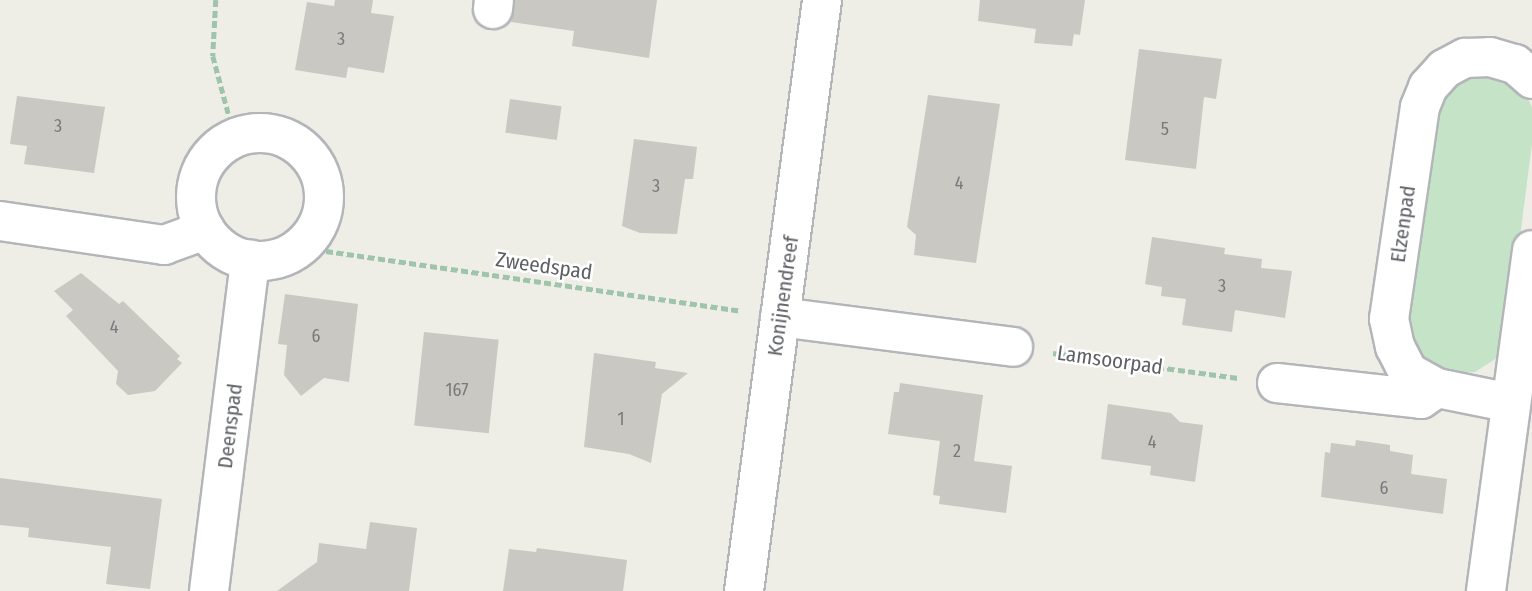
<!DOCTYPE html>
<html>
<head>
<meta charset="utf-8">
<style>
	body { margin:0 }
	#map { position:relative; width:1532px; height:591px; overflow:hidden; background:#eeede6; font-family:"Fira Sans Condensed",sans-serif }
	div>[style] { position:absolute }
	.green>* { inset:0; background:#c5e3c7 }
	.building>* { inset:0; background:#cac8c2; transform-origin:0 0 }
	.path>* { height:4.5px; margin-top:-2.25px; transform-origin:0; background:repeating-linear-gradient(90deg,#9ec4ac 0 7px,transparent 0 10.5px) }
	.roads { filter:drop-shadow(2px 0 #b3b5b9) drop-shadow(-2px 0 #b3b5b9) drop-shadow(0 2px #b3b5b9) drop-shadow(0 -2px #b3b5b9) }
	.minor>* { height:38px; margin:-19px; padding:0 19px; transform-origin:19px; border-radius:19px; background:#fff }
	.minor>.ring { margin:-19px; padding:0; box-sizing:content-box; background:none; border:38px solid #fff; border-radius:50% }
	span { translate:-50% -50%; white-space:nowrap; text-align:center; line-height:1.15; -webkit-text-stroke:5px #fff; paint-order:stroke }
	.number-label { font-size:18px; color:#797a7c }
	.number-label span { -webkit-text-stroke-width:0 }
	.street-label { font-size:21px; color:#5e6065 }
</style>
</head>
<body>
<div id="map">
	<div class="green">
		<div style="clip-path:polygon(1488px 69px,1522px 88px,1532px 107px,1532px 143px,1507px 339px,1497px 358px,1475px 372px,1448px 374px,1426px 365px,1403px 323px,1433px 109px,1450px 80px)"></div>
	</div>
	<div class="building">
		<div style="clip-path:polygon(335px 0,373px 0,371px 13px,394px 16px,384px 73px,348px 67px,346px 78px,295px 70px,307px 2px,334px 6px)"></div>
		<div style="clip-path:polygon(515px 0,657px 0,649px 58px,572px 46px,574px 31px,511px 22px)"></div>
		<div style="clip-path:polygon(980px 0,1085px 0,1080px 35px,1074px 34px,1072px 46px,1034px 43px,1036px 29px,978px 21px)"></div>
		<div style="clip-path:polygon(1139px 49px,1222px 59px,1216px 99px,1204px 97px,1196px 169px,1125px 160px)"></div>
		<div style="clip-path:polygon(928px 95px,1000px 104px,976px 263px,914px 255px,916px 235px,907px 227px)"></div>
		<div style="clip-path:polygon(17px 96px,105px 107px,94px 173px,24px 164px,27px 146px,10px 144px)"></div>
		<div style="left:510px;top:99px;width:52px;height:34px;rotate:8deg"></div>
		<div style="clip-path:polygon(634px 139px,697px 147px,693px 179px,685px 179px,677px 234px,640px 233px,622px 226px)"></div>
		<div style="clip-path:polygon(1152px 237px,1225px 248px,1224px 254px,1262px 259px,1261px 268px,1292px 271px,1285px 318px,1235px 310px,1232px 332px,1182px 325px,1186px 299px,1161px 296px,1162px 287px,1145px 284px)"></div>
		<div style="clip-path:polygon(81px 273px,119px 304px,123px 301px,180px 356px,177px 359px,182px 363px,155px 391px,128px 395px,116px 384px,118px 371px,66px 316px,73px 310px,54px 291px)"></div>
		<div style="clip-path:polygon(285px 294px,358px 304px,349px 382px,324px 378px,301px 396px,284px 375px,287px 345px,278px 344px)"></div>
		<div style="left:424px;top:332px;width:75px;height:94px;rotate:6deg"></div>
		<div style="clip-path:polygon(594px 353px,656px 362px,655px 368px,688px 373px,662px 394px,651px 463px,629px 454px,584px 447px)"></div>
		<div style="clip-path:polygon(900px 383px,983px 395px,974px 461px,1012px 466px,1006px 513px,939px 504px,940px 496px,933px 495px,940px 441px,888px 434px,894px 392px,899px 392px)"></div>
		<div style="clip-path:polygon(1108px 404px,1171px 413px,1180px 422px,1203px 425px,1195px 482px,1150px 475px,1151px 466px,1101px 459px)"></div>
		<div style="clip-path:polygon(1356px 440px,1390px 445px,1390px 451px,1413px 455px,1411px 474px,1447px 479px,1443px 514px,1321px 497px,1325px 452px,1330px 453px,1331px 443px,1355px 446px)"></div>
		<div style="clip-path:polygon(0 478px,162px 499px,150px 589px,106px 584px,111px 547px,28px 537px,29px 528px,0 525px)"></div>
		<div style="clip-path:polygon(370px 522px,417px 528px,409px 591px,277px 591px,317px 562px,319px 543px,366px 549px)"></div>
		<div style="clip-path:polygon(537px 548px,627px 560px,623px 591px,503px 591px,509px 549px,536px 552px)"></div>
	</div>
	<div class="path">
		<div style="left:216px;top:0;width:56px;rotate:93.1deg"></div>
		<div style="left:213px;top:56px;width:85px;rotate:75deg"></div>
		<div style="left:304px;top:243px;width:23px;rotate:20deg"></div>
		<div style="left:326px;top:251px;width:419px;rotate:8.2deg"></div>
		<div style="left:1053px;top:353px;width:187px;rotate:7.7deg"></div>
	</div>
	<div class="roads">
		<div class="minor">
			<div style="left:493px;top:9px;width:9px;rotate:-84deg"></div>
			<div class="ring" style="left:196px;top:133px;width:90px;height:90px"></div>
			<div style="left:0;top:221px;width:166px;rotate:8.3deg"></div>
			<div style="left:164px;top:245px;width:44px;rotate:-20.1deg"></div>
			<div style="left:780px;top:317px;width:235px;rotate:7.3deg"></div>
			<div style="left:1277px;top:383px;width:145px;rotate:6.3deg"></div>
			<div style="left:1421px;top:399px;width:19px;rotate:-35deg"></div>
			<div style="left:1511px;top:403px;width:76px;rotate:-168.5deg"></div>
			<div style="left:1437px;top:388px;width:33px;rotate:-151deg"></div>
			<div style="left:1408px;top:372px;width:28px;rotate:-117deg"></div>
			<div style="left:1395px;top:347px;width:29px;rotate:-102deg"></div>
			<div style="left:1389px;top:319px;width:214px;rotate:-81.7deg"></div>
			<div style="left:1420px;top:107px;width:22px;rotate:-68deg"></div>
			<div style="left:1428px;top:87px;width:24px;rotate:-48deg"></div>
			<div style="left:1444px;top:69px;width:24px;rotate:-28deg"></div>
			<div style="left:1465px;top:58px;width:25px;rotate:-2deg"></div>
			<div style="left:1490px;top:57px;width:26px;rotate:16deg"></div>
			<div style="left:1515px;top:64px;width:23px;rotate:41deg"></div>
			<div style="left:209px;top:591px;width:334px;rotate:-82.9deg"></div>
			<div style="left:744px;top:591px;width:596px;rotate:-82.48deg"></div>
			<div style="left:1486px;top:591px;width:344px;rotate:-82.3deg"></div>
		</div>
	</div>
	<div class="number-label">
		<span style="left:341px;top:39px">3</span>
		<span style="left:58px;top:126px">3</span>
		<span style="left:1165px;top:129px">5</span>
		<span style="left:959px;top:183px">4</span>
		<span style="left:656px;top:186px">3</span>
		<span style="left:1222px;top:286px">3</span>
		<span style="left:114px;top:327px">4</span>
		<span style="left:316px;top:336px">6</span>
		<span style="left:457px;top:390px">167</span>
		<span style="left:621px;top:419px">1</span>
		<span style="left:1152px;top:442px">4</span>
		<span style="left:957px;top:451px">2</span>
		<span style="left:1384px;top:488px">6</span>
	</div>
	<div class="street-label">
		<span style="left:1403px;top:224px;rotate:-82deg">Elzenpad</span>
		<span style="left:544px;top:266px;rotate:8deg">Zweedspad</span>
		<span style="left:783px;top:296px;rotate:-82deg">Konijnendreef</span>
		<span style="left:1110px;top:360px;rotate:8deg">Lamsoorpad</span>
		<span style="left:230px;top:426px;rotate:-83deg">Deenspad</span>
	</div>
</div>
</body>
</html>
